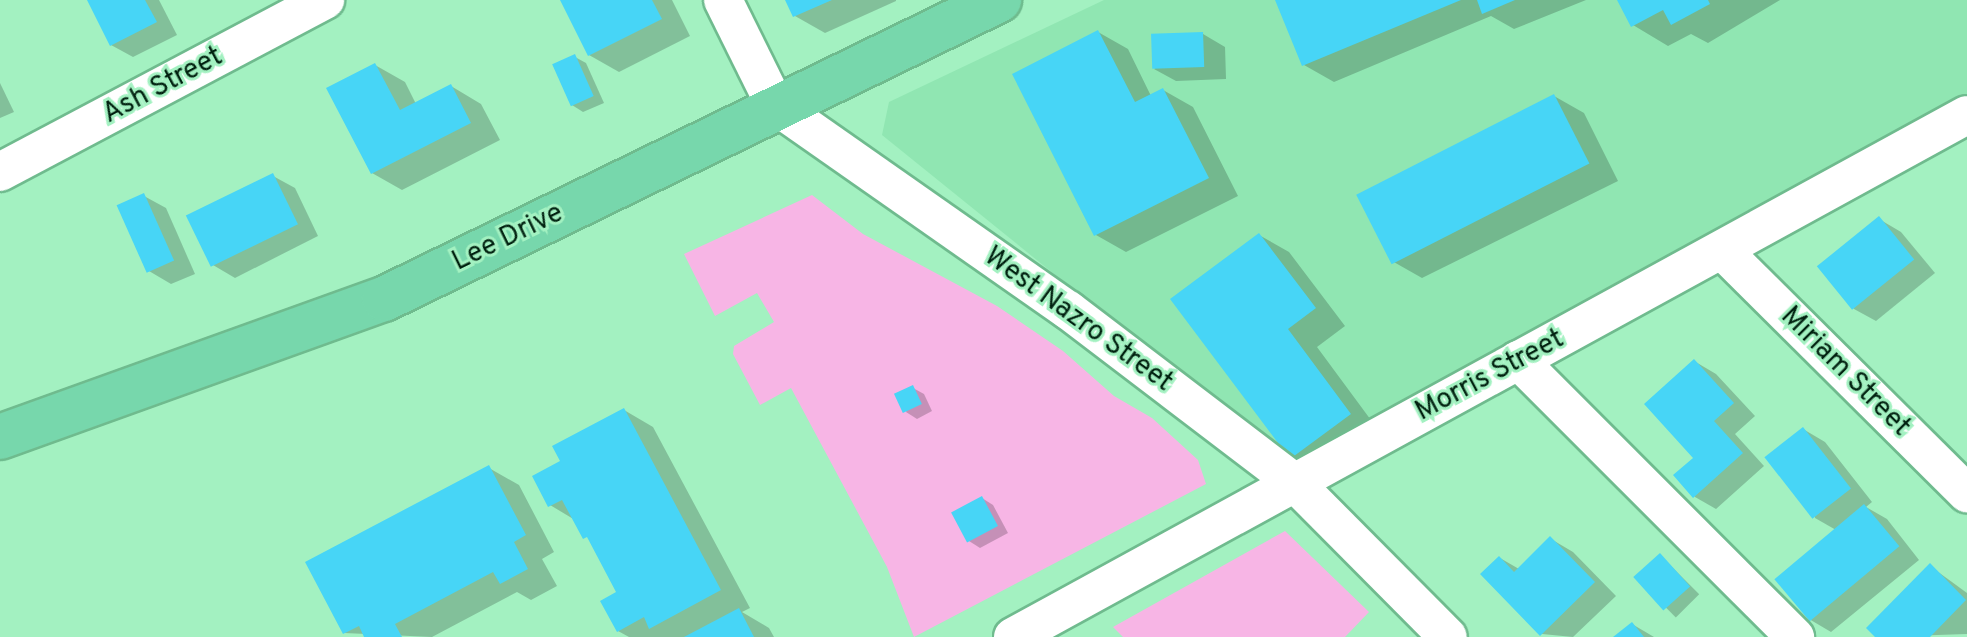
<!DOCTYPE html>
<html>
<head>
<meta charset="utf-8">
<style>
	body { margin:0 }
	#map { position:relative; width:1967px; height:637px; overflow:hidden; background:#a3f1c1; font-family:Overpass,sans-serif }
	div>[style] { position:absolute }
	.built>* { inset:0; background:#90e6b2 }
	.green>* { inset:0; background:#f7b5e5 }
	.shadow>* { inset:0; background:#0003; transform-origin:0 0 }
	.building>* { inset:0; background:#47d5f6; transform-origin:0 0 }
	.roads { filter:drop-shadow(2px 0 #6fbb8e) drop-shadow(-2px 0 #6fbb8e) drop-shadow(0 2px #6fbb8e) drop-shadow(0 -2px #6fbb8e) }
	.minor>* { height:38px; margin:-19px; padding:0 19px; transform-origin:19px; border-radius:19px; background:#fff }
	.major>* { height:44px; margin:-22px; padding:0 22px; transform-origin:22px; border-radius:22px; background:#77d7ac }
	span { translate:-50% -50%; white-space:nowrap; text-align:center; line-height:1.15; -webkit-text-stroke:6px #a3f1c1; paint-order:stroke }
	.street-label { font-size:28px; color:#00200f }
</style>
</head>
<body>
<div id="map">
	<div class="built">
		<div style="clip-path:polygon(1104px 0,1967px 0,1967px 94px,1288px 463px,882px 135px,889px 102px)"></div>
	</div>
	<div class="green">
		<div style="clip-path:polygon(812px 195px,863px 234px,997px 306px,1063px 351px,1114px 396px,1152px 418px,1198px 460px,1206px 484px,914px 637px,887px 567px,791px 388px,760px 405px,733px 354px,734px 346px,774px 322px,757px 293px,715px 316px,684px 254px)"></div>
		<div style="clip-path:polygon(1285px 531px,1369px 612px,1345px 637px,1123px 637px,1113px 627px)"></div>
	</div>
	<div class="shadow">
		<div style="clip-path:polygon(89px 0,159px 0,177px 35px,133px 57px,111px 45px)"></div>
		<div style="clip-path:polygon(562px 0,672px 0,690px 36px,619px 72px,589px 55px)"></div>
		<div style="clip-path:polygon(788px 0,896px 0,896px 1px,825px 33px,795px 16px)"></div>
		<div style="clip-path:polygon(1277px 0,1586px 0,1514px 29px,1491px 16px,1334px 82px,1304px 65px)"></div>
		<div style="clip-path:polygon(1619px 0,1780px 0,1708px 43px,1691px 34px,1668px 46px,1633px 25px)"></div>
		<div style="clip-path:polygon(1098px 32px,1128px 49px,1151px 96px,1163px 90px,1193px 107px,1238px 196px,1126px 252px,1096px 235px)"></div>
		<div style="clip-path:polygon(1203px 34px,1225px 47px,1226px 79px,1176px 81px,1154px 69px)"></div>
		<div style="clip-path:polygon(575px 57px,586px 63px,604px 103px,583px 112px,572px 105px)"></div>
		<div style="clip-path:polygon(375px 65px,405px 82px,416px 104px,451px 86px,481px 104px,500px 140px,402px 190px,372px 173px)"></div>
		<div style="clip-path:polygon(0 83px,14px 112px,0 118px)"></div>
		<div style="clip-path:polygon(1554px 96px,1584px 113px,1618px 181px,1422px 278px,1392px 261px)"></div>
		<div style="clip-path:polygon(273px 176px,295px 188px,318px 236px,235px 278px,213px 265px)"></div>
		<div style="clip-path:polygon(144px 196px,166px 208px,195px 274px,171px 284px,149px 271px)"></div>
		<div style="clip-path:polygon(1879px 219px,1901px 232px,1935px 273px,1876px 321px,1854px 309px,1820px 267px)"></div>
		<div style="clip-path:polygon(1259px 235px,1289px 252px,1345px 326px,1317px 347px,1379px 431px,1321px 475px,1291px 457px)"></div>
		<div style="clip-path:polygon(1694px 361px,1716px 374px,1755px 416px,1735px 434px,1764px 466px,1716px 509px,1695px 497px,1676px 476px,1696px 458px)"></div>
		<div style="clip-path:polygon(913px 388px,924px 394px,932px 411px,917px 419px,906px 412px)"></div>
		<div style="clip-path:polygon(624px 410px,653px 427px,750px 608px,742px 612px,769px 628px,774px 637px,629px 637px,618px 631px,619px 593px,592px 542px,575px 520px,550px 505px,563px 462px)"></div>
		<div style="clip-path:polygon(1803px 429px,1825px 442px,1872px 502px,1866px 507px,1887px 519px,1919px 560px,1831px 632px,1809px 619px,1836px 530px,1815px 518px)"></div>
		<div style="clip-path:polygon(489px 468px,519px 485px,554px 552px,542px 559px,557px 586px,531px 600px,517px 592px,432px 637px,344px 633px)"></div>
		<div style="clip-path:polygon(982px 498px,993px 505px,1008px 533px,980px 548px,969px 541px)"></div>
		<div style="clip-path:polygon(1551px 539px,1573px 552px,1616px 596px,1573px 637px,1542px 634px,1500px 558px,1519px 569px)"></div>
		<div style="left:1661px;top:556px;width:54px;height:33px;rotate:45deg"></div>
		<div style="clip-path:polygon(1930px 566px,1967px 593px,1967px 634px,1878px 637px)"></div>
		<div style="clip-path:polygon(1632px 624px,1654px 637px,1616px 637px)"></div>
	</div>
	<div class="building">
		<div style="clip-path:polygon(87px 0,145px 0,157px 22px,110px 46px)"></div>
		<div style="clip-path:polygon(560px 0,652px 0,662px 19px,588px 56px)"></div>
		<div style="clip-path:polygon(785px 0,832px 0,793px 17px)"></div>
		<div style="clip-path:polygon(1275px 0,1461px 0,1302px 66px)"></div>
		<div style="clip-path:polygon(1477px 0,1515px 0,1482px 14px)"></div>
		<div style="clip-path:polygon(1617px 0,1708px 0,1710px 4px,1671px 25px,1663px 10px,1631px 27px)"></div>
		<div style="clip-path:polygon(1098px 30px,1135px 102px,1163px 88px,1209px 178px,1094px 236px,1012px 74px)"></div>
		<div style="left:1203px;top:32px;width:35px;height:52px;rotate:88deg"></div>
		<div style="left:575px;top:54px;width:46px;height:25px;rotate:66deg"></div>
		<div style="clip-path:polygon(375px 63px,400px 110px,451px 84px,471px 123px,371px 174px,326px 88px)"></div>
		<div style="left:1554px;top:94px;width:78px;height:222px;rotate:63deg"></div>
		<div style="left:273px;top:173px;width:57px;height:97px;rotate:64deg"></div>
		<div style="left:144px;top:193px;width:74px;height:30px;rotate:66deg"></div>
		<div style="left:1879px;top:216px;width:56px;height:80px;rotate:51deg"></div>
		<div style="clip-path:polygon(1259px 233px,1316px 308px,1288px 329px,1351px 414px,1290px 459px,1170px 299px)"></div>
		<div style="clip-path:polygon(1694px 359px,1734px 403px,1714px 421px,1743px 453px,1693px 498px,1673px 475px,1693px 458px,1644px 404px)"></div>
		<div style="left:913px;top:385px;width:21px;height:21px;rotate:65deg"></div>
		<div style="clip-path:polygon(624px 408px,721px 590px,649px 629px,644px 617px,617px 632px,600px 601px,616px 592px,587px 537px,583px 539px,562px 500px,548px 507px,532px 476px,560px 461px,552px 446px)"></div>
		<div style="left:1803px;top:427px;width:78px;height:49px;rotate:52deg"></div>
		<div style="clip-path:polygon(489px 465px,526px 535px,514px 542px,528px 569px,500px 584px,493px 572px,395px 624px,402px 637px,364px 637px,359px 626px,343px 634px,305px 562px)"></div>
		<div style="left:982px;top:496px;width:34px;height:35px;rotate:62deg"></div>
		<div style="left:1864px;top:504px;width:55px;height:117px;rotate:50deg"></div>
		<div style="clip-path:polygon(1550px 536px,1595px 582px,1540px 636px,1480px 574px,1499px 556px,1514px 572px)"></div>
		<div style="left:1660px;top:553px;width:45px;height:36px;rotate:48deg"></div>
		<div style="clip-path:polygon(1930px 563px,1966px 600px,1930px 637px,1875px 637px,1866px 628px)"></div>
		<div style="clip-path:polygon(739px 608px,754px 637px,684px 637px)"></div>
		<div style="clip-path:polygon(1632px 622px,1644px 637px,1613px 637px)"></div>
	</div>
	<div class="roads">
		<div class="minor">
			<div style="left:723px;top:0;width:117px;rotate:63.7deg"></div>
			<div style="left:775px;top:105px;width:358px;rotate:35deg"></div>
			<div style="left:1068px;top:310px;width:284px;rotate:37.3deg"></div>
			<div style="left:1294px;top:482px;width:218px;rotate:45.2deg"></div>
			<div style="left:0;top:172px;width:368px;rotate:-27.9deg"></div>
			<div style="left:1723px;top:251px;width:344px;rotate:44.8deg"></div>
			<div style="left:1518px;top:360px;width:392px;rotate:45deg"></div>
			<div style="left:1013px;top:637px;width:1087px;rotate:-28.69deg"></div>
		</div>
		<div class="major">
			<div style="left:0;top:437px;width:408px;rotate:-19.8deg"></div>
			<div style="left:384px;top:299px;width:684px;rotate:-25.93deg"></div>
		</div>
	</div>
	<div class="street-label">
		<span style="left:163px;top:86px;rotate:-28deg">Ash Street</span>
		<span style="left:508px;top:238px;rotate:-26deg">Lee Drive</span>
		<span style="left:1078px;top:320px;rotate:36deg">West Nazro Street</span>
		<span style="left:1845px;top:372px;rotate:45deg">Miriam Street</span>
		<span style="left:1490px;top:376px;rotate:-28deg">Morris Street</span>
	</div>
</div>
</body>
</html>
